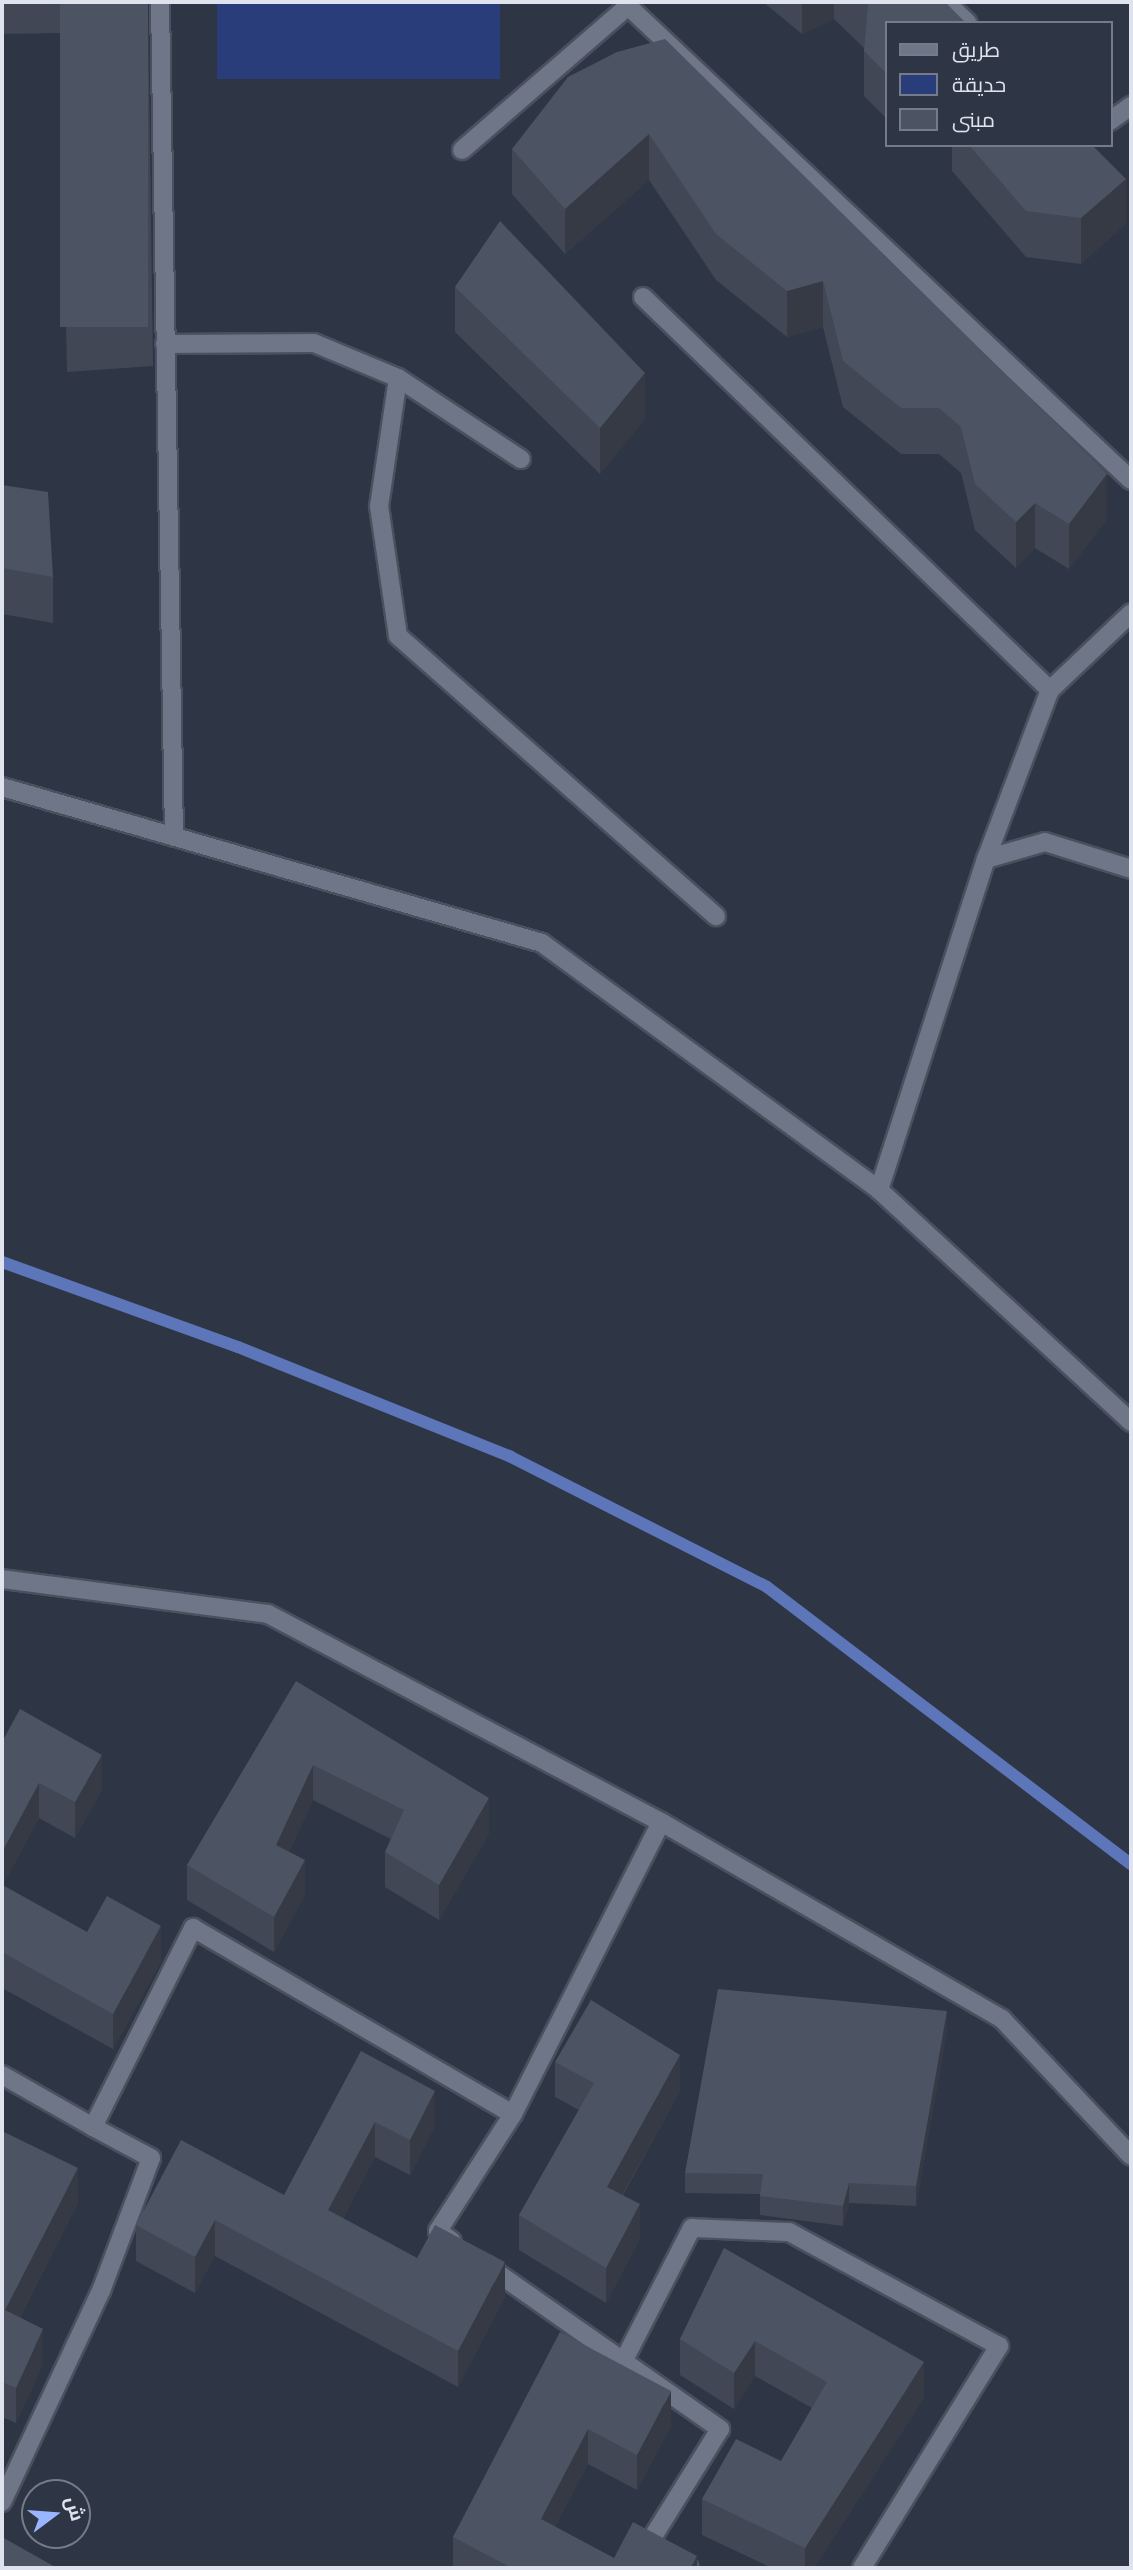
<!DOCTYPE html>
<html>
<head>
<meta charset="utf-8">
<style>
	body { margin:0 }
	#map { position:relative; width:1133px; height:2570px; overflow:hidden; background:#2e3544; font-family:Bitter,Cairo,serif }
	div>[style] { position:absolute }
	.green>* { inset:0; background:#283d79; transform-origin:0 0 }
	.stream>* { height:12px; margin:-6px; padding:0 6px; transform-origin:6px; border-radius:6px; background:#5c76b9 }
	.roads { filter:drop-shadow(2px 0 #4a505d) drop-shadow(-2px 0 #4a505d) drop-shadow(0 2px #4a505d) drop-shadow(0 -2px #4a505d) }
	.lane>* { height:18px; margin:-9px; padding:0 9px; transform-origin:9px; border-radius:9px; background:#6e7687 }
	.street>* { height:18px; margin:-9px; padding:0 9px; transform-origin:9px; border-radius:9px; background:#6e7687 }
	.secondary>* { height:18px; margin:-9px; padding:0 9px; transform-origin:9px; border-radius:9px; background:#6e7687 }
	.wall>* { inset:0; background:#414755 }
	.shaded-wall>* { inset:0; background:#353a45 }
	.building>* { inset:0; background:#4c5363; transform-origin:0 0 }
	span { translate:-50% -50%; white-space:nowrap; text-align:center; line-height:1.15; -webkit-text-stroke:5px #2e3544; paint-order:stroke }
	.frame { position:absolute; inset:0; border:4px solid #dfe3ed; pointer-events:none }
	.legend { position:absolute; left:885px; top:21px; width:228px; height:126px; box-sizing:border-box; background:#2e3544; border:2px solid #757b88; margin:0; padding:9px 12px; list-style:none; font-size:21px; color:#dfe3ed }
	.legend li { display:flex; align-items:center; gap:14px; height:35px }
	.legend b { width:35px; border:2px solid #757b88 }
	.north { position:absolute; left:21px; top:2479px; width:70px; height:70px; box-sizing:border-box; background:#2e3544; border:2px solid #757b88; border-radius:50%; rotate:74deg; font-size:19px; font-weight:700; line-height:28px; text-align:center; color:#dfe3ed }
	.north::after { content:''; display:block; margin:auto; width:24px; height:32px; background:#98b5fd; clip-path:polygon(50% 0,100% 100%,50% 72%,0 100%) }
</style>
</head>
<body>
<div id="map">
	<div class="green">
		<div style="left:217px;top:2px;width:283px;height:77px"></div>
	</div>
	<div class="stream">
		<div style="left:2px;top:1262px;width:251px;rotate:19.8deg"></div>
		<div style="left:238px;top:1347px;width:294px;rotate:21.9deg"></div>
		<div style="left:511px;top:1457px;width:287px;rotate:26.9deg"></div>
		<div style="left:767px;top:1587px;width:457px;rotate:37.3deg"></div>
	</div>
	<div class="roads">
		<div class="lane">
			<div style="left:165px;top:344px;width:149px;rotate:-0.4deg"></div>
			<div style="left:314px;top:343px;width:91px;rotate:22.6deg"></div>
			<div style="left:398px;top:378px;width:147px;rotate:33.4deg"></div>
			<div style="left:398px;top:378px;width:129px;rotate:98.4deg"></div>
			<div style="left:379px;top:506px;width:131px;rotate:81.7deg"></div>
			<div style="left:398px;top:636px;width:424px;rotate:41.4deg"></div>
		</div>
		<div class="street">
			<div style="left:160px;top:2px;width:835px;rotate:89.04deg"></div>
			<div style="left:946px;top:2px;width:30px;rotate:44deg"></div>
			<div style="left:1110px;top:121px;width:26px;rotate:-36deg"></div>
			<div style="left:462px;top:150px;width:220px;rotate:-40.9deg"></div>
			<div style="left:628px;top:6px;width:691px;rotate:43.3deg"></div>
			<div style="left:643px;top:297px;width:566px;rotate:44deg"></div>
			<div style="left:986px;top:859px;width:61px;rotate:-16.1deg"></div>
			<div style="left:1045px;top:842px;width:90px;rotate:17.4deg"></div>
			<div style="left:879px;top:1190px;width:348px;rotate:-72.1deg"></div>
			<div style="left:986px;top:859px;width:181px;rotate:-69.3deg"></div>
			<div style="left:1050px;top:690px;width:112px;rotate:-43.5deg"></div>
			<div style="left:2px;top:1579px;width:268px;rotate:7.5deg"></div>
			<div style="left:268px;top:1614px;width:445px;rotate:27.9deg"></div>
			<div style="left:661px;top:1822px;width:394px;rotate:30deg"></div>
			<div style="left:1002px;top:2019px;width:188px;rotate:46.7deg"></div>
			<div style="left:2px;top:2075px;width:105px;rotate:29.7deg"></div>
			<div style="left:93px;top:2127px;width:223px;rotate:-63.3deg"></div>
			<div style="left:193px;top:1928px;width:370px;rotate:30.2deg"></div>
			<div style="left:513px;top:2114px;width:139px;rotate:122.7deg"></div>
			<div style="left:438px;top:2231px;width:17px;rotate:36deg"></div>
			<div style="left:513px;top:2114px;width:327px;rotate:-63.1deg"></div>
			<div style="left:486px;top:2265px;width:286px;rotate:35deg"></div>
			<div style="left:720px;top:2429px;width:134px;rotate:121.9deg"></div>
			<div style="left:649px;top:2543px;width:47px;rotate:32deg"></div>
			<div style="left:623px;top:2362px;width:151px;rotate:-62.8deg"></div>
			<div style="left:692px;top:2228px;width:97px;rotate:2.4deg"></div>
			<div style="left:789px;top:2232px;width:239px;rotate:28.5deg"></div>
			<div style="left:999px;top:2346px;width:261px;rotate:121.7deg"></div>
			<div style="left:2px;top:2502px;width:233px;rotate:-64.9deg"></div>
			<div style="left:101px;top:2291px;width:142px;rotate:-69.4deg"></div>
			<div style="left:151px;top:2158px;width:66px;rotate:-151.9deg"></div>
		</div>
		<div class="secondary">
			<div style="left:2px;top:787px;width:562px;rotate:16.11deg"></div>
			<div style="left:542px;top:943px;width:418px;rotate:36.2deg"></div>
			<div style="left:879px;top:1190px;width:343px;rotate:42.6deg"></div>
		</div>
	</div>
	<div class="wall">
		<div style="clip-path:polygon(2px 2px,148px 2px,153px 366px,67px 372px,60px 33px,2px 34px)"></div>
		<div style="clip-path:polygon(763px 2px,945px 2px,886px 23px,886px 118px,864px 96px,864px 48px,834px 19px,802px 34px)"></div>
		<div style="clip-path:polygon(617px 52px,1107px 519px,1069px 569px,1035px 548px,1016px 568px,975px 530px,961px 473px,939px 454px,901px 454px,843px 407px,823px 327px,787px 337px,716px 280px,649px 180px,565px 254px,512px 194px,512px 149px)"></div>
		<div style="clip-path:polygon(952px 145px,1092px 145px,1126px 224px,1081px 264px,1026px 257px,952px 171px)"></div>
		<div style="clip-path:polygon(455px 287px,645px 419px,600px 474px,455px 332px)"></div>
		<div style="clip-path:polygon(2px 485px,53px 577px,53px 623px,2px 614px)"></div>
		<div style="clip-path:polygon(296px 1681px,489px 1834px,439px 1920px,385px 1887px,385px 1852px,391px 1839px,313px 1800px,289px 1852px,305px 1895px,274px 1952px,187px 1900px,187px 1865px)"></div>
		<div style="clip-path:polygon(2px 1742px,102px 1790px,75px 1838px,39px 1818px,3px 1885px,87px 1932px,161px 1962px,113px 2049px,2px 1988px)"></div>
		<div style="clip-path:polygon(947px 2031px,916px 2206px,849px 2203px,843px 2226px,760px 2215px,760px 2194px,685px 2193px,685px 2173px)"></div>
		<div style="clip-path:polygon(361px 2051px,435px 2126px,410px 2175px,375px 2157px,343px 2218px,417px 2258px,505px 2297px,458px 2387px,215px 2256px,195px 2293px,136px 2261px,136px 2225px,284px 2195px)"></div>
		<div style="clip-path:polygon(555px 2062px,680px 2091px,623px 2195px,640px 2239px,606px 2303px,519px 2250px,519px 2215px,579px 2110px,555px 2097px)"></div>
		<div style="clip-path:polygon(2px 2131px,78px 2203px,20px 2317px,43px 2364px,16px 2423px,2px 2417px)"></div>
		<div style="clip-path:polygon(724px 2248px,924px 2398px,814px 2568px,772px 2568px,702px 2535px,702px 2499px,781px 2461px,812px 2408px,755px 2376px,734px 2409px,680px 2375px,680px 2339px)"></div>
		<div style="clip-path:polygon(560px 2332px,671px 2426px,637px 2490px,588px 2464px,555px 2527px,614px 2558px,697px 2568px,453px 2568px,453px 2537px)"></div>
	</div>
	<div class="shaded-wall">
		<div style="clip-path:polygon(802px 2px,834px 2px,834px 19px,802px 34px)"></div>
		<div style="clip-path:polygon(649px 134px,649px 180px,565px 254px,565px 209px)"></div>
		<div style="clip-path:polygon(1126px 179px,1126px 224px,1081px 264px,1081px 218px)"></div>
		<div style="clip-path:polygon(823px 281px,823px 327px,787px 337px,787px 291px)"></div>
		<div style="clip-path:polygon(645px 373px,645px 419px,600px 474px,600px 428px)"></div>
		<div style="clip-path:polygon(1107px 474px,1107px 519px,1069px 569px,1069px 524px)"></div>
		<div style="clip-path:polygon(1035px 503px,1035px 548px,1016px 568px,1016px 522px)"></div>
		<div style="clip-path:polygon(102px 1755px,102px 1790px,75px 1838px,75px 1802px)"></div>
		<div style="clip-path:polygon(313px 1765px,313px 1800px,276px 1880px,276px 1845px)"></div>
		<div style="clip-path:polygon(39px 1783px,39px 1818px,2px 1887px,2px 1852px)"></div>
		<div style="clip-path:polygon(489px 1798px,489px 1834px,439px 1920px,439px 1885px)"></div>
		<div style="clip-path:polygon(305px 1860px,305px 1895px,274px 1952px,274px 1917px)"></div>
		<div style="clip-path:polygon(161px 1926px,161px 1962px,113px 2049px,113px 2014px)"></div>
		<div style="clip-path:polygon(947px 2011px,947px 2031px,916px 2206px,916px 2186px)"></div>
		<div style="clip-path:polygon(680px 2055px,680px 2091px,607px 2222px,607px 2187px)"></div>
		<div style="clip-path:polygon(435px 2091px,435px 2126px,410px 2175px,410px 2140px)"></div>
		<div style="clip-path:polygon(375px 2122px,375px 2157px,328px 2246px,328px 2210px)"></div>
		<div style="clip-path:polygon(78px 2168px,78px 2203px,5px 2345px,5px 2310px)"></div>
		<div style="clip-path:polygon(849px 2183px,849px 2203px,843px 2226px,843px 2206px)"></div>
		<div style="clip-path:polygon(640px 2204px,640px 2239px,606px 2303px,606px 2268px)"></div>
		<div style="clip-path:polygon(215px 2220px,215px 2256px,195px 2293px,195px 2257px)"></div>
		<div style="clip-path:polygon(505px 2262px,505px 2297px,458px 2387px,458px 2351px)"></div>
		<div style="clip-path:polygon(43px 2329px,43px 2364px,16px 2423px,16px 2388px)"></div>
		<div style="clip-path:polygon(755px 2341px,755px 2376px,734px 2409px,734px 2373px)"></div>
		<div style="clip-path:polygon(924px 2362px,924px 2398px,814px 2568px,805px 2568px,805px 2548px)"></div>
		<div style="clip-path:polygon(671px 2391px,671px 2426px,637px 2490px,637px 2455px)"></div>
		<div style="clip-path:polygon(588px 2429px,588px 2464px,541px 2555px,541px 2519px)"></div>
		<div style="clip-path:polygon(697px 2556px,697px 2568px,690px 2568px)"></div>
	</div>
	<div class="building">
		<div style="left:60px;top:2px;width:88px;height:325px"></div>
		<div style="clip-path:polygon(864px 2px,945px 2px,966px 23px,886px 23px,886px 73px,864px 51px,868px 5px)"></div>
		<div style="clip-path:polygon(665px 39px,1107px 474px,1069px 524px,1035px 503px,1016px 522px,975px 484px,961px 427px,939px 408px,901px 408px,843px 361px,823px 281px,787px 291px,716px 234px,649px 134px,565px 209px,512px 149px,568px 77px,617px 52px)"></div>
		<div style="clip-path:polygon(969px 145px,1092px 145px,1126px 179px,1081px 218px,1026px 211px)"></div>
		<div style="clip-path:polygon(500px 221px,645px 373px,600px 428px,455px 287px)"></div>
		<div style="clip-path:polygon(2px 485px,48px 492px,53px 577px,2px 568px)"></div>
		<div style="clip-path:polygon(296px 1681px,489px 1798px,439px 1885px,385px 1852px,404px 1810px,313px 1765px,276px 1845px,305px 1860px,274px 1917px,187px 1865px)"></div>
		<div style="clip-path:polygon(20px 1709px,102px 1755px,75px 1802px,39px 1783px,2px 1852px,2px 1742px)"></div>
		<div style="clip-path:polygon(2px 1885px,87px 1932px,107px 1896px,161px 1926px,113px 2014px,2px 1952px)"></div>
		<div style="clip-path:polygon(718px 1989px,947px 2011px,916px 2186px,849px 2183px,843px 2206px,760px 2196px,763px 2174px,685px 2173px)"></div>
		<div style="clip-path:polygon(591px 2000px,680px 2055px,607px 2187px,640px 2204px,606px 2268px,519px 2215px,594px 2083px,555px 2062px)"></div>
		<div style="clip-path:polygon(361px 2051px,435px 2091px,410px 2140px,375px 2122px,328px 2210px,417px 2258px,435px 2225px,505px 2262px,458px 2351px,215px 2220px,195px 2257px,136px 2225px,181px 2140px,284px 2195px)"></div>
		<div style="clip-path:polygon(2px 2131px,78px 2168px,5px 2310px,43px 2329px,16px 2388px,2px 2382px)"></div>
		<div style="clip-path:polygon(724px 2248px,924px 2362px,805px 2548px,702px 2499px,736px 2439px,781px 2461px,827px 2382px,755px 2341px,734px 2373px,680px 2339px)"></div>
		<div style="clip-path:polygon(560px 2332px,671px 2391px,637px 2455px,588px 2429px,541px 2519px,614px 2558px,633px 2522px,697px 2556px,690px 2568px,512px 2568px,453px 2537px)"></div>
		<div style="clip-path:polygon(2px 2537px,57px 2568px,2px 2568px)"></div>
	</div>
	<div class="frame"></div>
	<ul class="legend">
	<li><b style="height:9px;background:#6e7687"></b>طريق</li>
	<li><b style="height:19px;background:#283d79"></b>حديقة</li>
	<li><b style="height:19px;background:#4c5363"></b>مبنى</li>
	</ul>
	<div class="north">ش</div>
</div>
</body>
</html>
